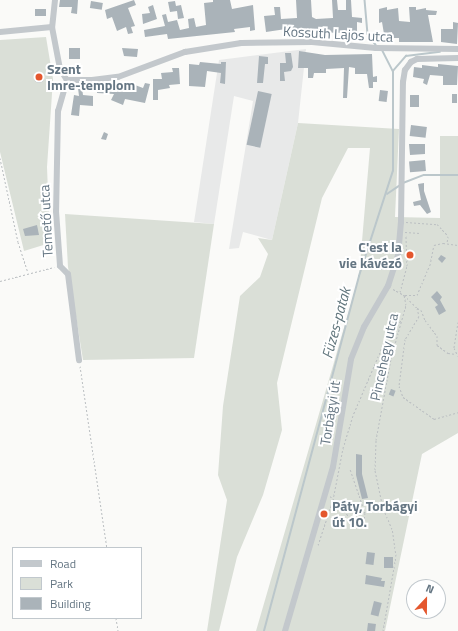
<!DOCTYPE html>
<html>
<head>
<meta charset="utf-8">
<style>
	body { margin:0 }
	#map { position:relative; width:458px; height:631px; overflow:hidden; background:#fafaf8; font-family:"Titillium Web",sans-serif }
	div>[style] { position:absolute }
	.built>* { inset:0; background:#e8e9e9 }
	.green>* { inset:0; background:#dadfd7 }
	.stream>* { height:1.5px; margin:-0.75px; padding:0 0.75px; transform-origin:0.75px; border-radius:0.75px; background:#bbc7cb }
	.building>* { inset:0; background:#aab3b9; transform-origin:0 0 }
	.round { border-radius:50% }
	.path>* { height:1px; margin-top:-0.5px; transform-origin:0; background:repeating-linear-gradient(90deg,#bbbfc2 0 2px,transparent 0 4px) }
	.minor>* { height:6px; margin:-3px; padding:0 3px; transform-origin:3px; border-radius:3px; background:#c3c8cc }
	.dots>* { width:11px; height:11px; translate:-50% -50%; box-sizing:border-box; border:2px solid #fff; border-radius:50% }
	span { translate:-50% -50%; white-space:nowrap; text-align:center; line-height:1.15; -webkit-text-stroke:4px #fff; paint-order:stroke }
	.street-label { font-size:14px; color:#657683 }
	.poi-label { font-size:14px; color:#657683; font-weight:700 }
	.left { translate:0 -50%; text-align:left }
	.right { translate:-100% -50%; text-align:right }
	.water-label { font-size:15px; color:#60757c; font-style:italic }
	.legend { position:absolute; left:12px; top:547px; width:130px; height:72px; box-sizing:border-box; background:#fff; border:1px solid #c1c8cd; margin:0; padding:5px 7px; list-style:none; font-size:12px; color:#657683 }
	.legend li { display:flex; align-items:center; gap:8px; height:20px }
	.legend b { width:20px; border:1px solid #c1c8cd }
	.north { position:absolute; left:406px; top:579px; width:40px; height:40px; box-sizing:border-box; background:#fff; border:1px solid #c1c8cd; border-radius:50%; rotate:22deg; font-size:11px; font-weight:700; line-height:16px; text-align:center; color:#657683 }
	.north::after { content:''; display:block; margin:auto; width:14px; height:18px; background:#e4572e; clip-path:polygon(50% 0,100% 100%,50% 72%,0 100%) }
</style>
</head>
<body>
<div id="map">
	<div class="built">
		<div style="clip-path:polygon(306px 49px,298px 123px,272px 240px,243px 232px,239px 248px,229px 249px,253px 101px,234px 96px,214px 224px,194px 222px,219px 60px)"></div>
	</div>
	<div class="green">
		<div style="clip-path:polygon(46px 37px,53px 79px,47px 167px,50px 243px,24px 251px,0 152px,0 40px)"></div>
		<div style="clip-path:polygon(298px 123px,399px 129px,395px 217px,440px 218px,440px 136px,458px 136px,458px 433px,422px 454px,385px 631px,256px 631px,359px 276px,370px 148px,348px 148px,322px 198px,277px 383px,282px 430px,263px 495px,237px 557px,219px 631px,207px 631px,227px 500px,218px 475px,223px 406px,240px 296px,260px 277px,268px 254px,258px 238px,272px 240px)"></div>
		<div style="clip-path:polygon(65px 214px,214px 224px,194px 358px,83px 360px,68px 267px)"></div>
	</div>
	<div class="stream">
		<div style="left:365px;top:0;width:34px;rotate:85deg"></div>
		<div style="left:368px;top:34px;width:14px;rotate:54deg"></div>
		<div style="left:393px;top:71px;width:20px;rotate:-49deg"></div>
		<div style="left:406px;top:56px;width:34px;rotate:-7deg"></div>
		<div style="left:403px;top:183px;width:22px;rotate:-21deg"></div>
		<div style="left:424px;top:175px;width:34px"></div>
		<div style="left:387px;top:194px;width:14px;rotate:-34deg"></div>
		<div style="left:264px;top:631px;width:367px;rotate:-75deg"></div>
		<div style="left:359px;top:276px;width:110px;rotate:-72.1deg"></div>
		<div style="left:393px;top:171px;width:99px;rotate:-90deg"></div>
		<div style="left:393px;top:72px;width:25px;rotate:-117deg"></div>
	</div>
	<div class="building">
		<div style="clip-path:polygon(60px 0,78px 0,77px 14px,71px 13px,72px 7px,59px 7px)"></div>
		<div style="clip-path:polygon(134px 0,136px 5px,128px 8px,135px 26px,131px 27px,133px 33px,128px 34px,126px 27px,117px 31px,112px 17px,107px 19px,105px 10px)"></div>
		<div style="clip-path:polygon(213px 0,230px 0,232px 9px,253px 5px,255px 30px,250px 31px,250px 27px,234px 29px,235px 32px,168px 39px,167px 34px,145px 37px,144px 30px,165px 26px,162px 15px,166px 14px,168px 22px,177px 20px,180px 30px,189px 28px,188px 19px,194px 18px,196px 27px,206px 25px,204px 3px,213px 2px)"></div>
		<div style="clip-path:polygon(296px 0,311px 0,312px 17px,316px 19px,333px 18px,332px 0,337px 0,338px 10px,346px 10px,346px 0,351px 0,352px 17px,362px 18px,362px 23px,357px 22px,357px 33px,287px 32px,286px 29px,266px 32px,264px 16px,275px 15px,274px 7px,280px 7px,281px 19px,297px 18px)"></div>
		<div style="left:91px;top:1px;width:12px;height:7px;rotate:9deg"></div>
		<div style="clip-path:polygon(175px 1px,176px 6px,181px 5px,184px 18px,178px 19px,177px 11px,170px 12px,168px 2px)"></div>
		<div style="clip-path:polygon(153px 5px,157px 19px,143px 24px,142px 14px,150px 13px,148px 7px)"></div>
		<div style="clip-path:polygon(387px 7px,387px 10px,398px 8px,399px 21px,410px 22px,409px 7px,416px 7px,416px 10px,426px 8px,426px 10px,437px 11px,436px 15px,428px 15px,433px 42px,399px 42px,399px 38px,393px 38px,392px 32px,384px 34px,382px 22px,379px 23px,379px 9px)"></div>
		<div style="left:35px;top:9px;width:11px;height:7px"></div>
		<div style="clip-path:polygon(453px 22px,458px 23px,457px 44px,441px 42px,441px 29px,453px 29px)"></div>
		<div style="left:69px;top:48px;width:11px;height:11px"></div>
		<div style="clip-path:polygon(122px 48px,138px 49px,137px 57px,124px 56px)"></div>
		<div style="clip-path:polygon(299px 51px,325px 55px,372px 54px,373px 77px,377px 76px,377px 82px,373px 82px,373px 88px,369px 88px,367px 74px,355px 74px,355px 68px,349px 67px,347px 98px,343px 98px,344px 68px,326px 69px,326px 73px,314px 73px,313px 78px,308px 78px,308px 68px,298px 68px)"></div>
		<div style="clip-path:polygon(285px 53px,291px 53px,293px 67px,291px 71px,284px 72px,285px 81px,280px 81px,280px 63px,286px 63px)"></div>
		<div style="clip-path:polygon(259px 56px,268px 57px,268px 64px,265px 64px,263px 83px,257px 83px)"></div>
		<div style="clip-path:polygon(200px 62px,221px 64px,221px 62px,226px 62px,225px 84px,220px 83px,221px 73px,207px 71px,205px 87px,189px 86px,189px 64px,199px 65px)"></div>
		<div style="clip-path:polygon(438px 64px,458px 66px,457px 85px,443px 85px,443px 76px,430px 75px,427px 85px,423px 83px,424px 79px,413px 77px,414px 67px,422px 68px,422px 65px,438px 67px)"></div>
		<div style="clip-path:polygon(172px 68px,179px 68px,180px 84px,169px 85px,170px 88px,158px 90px,158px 100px,153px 100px,153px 79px,162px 79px,161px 73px,173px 72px)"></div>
		<div class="round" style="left:34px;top:73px;width:10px;height:10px"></div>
		<div style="clip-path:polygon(145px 83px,150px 84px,145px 103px,125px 99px,123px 105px,111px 100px,114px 94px,97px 93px,97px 84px,122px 88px,123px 86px,133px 90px,135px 85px,143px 88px)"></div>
		<div style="clip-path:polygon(78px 88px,82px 88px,83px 95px,93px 96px,93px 106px,80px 105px,79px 116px,71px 115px,74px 95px,79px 96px)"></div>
		<div style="left:380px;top:90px;width:8px;height:11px;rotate:7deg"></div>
		<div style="left:258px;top:91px;width:14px;height:55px;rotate:12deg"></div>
		<div style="left:452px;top:94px;width:5px;height:9px"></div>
		<div style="left:410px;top:95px;width:9px;height:12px"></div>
		<div style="left:411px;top:125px;width:16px;height:11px;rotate:7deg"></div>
		<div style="clip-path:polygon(104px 132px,108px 134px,106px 140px,101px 139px)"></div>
		<div style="clip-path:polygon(409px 144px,425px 144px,425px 154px,410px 155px)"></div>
		<div style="left:425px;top:160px;width:11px;height:16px;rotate:85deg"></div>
		<div style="clip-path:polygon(424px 183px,424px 191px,431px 212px,427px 214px,420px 205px,414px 206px,413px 202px,421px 200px,418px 184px)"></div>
		<div style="clip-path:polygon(37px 225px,39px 235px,25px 236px,23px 229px)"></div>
		<div style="clip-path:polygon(441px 255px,446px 258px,442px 263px,438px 259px)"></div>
		<div style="clip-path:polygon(437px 291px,442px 297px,440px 300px,446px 311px,439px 315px,435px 307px,438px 305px,431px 297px)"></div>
		<div style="left:391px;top:389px;width:5px;height:6px;rotate:22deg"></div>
		<div style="clip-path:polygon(356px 454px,362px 455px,362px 474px,368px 498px,362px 499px,356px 475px)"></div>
		<div style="left:367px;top:552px;width:8px;height:12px;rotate:7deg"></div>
		<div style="left:384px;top:557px;width:9px;height:11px"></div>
		<div style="clip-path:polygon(366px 575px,382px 578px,381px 581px,385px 581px,384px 587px,365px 584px)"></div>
		<div style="left:374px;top:601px;width:8px;height:14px;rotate:14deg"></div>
		<div style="left:368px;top:623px;width:8px;height:8px;rotate:7deg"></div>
	</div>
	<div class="path">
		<div style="left:0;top:158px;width:86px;rotate:77.9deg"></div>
		<div style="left:18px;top:242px;width:32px;rotate:72deg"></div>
		<div style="left:406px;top:222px;width:31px;rotate:4deg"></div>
		<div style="left:437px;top:224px;width:16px;rotate:47deg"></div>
		<div style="left:448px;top:236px;width:7px;rotate:98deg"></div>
		<div style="left:405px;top:232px;width:15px;rotate:4deg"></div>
		<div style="left:0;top:281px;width:56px;rotate:-14.5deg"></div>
		<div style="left:393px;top:289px;width:13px;rotate:29deg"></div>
		<div style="left:404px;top:295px;width:18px;rotate:45deg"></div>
		<div style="left:417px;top:308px;width:8px;rotate:76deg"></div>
		<div style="left:419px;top:316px;width:27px;rotate:121deg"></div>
		<div style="left:405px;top:339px;width:47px;rotate:97.3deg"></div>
		<div style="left:399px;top:386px;width:12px;rotate:70deg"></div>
		<div style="left:403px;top:397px;width:38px;rotate:35deg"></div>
		<div style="left:434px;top:419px;width:25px;rotate:-16deg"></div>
		<div style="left:400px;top:292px;width:27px;rotate:-75deg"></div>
		<div style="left:407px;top:266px;width:30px;rotate:-92deg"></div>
		<div style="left:405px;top:295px;width:12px"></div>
		<div style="left:417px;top:295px;width:33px;rotate:-67deg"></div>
		<div style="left:430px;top:265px;width:20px;rotate:-79deg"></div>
		<div style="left:434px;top:245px;width:9px;rotate:-13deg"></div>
		<div style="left:443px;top:243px;width:15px;rotate:8deg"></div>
		<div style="left:417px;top:308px;width:4px;rotate:27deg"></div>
		<div style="left:421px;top:310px;width:11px;rotate:68deg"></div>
		<div style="left:425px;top:320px;width:20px;rotate:53deg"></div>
		<div style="left:437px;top:336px;width:9px;rotate:90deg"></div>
		<div style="left:437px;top:345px;width:14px;rotate:36deg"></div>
		<div style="left:448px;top:353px;width:8px;rotate:7deg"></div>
		<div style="left:458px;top:322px;width:26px;rotate:99deg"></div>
		<div style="left:454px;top:348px;width:9px;rotate:63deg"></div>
		<div style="left:80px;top:366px;width:184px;rotate:81.6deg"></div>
		<div style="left:330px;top:496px;width:38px;rotate:47deg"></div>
		<div style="left:356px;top:524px;width:8px;rotate:-14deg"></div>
		<div style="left:364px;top:522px;width:9px;rotate:-84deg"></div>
		<div style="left:365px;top:513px;width:46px;rotate:-108.8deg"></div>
		<div style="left:318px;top:545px;width:47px;rotate:-71.6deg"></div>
		<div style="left:333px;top:500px;width:53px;rotate:-79.1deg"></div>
		<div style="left:343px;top:448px;width:37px;rotate:-73deg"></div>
		<div style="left:354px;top:413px;width:74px;rotate:-66.9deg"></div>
		<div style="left:383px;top:345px;width:31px;rotate:-54deg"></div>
		<div style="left:116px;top:618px;width:13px;rotate:81deg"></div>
		<div style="left:383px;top:631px;width:76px;rotate:-80.2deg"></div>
		<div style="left:396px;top:556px;width:27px;rotate:-98deg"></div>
		<div style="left:392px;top:529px;width:23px;rotate:-113deg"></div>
		<div style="left:383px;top:508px;width:39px;rotate:-102deg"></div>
		<div style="left:375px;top:470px;width:30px;rotate:-88deg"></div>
		<div style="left:376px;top:440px;width:83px;rotate:-79.6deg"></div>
		<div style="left:391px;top:358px;width:55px;rotate:-74.2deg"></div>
		<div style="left:406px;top:305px;width:10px;rotate:-101deg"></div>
	</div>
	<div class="minor">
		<div style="left:55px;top:0;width:27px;rotate:96deg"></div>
		<div style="left:52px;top:27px;width:43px;rotate:79.2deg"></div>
		<div style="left:60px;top:69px;width:13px;rotate:58deg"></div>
		<div style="left:0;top:32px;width:52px;rotate:-5.5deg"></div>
		<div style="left:411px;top:62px;width:7px;rotate:-27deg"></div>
		<div style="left:417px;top:59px;width:41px;rotate:-1.4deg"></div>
		<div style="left:67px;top:80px;width:25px"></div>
		<div style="left:92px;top:80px;width:26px;rotate:-7deg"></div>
		<div style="left:118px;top:77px;width:72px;rotate:-20.5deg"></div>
		<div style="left:185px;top:52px;width:57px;rotate:-9.1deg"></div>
		<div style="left:241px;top:43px;width:71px;rotate:-0.8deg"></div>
		<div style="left:312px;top:42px;width:64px;rotate:5.4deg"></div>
		<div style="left:376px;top:48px;width:82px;rotate:0.7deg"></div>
		<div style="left:67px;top:80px;width:32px;rotate:106deg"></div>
		<div style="left:58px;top:111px;width:100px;rotate:91.1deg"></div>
		<div style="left:56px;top:211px;width:55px;rotate:85.8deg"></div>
		<div style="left:60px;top:266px;width:11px;rotate:45deg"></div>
		<div style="left:68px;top:274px;width:87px;rotate:82.7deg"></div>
		<div style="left:285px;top:631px;width:171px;rotate:-73.7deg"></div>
		<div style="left:333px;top:467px;width:109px;rotate:-80.5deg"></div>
		<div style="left:351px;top:359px;width:35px;rotate:-68deg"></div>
		<div style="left:364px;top:327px;width:48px;rotate:-59.7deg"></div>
		<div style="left:388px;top:286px;width:32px;rotate:-72deg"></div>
		<div style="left:398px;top:256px;width:34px;rotate:-85deg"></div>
		<div style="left:401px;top:222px;width:140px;rotate:-89.2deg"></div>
		<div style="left:403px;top:82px;width:12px;rotate:-81deg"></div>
		<div style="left:405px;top:70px;width:10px;rotate:-53deg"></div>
	</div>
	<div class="dots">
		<div style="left:39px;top:77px;background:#e4572e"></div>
		<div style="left:410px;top:255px;background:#e4572e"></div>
		<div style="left:324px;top:514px;background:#e4572e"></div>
	</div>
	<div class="street-label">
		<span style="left:338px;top:34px;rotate:3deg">Kossuth Lajos utca</span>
		<span style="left:46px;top:221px;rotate:-93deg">Temető utca</span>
		<span style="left:384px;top:357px;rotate:-78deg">Pincehegy utca</span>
		<span style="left:330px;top:413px;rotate:-81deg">Torbágyi út</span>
	</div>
	<div class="poi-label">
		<span class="left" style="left:47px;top:77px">Szent<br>Imre-templom</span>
		<span class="right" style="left:402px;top:255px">C'est la<br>vie kávézó</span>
		<span class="left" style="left:332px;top:514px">Páty, Torbágyi<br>út 10.</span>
	</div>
	<div class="water-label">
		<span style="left:336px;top:323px;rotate:-75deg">Füzes-patak</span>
	</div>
	<ul class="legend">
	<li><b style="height:5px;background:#c3c8cc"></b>Road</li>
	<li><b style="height:11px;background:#dadfd7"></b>Park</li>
	<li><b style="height:11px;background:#aab3b9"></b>Building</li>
	</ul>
	<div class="north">N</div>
</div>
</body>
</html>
